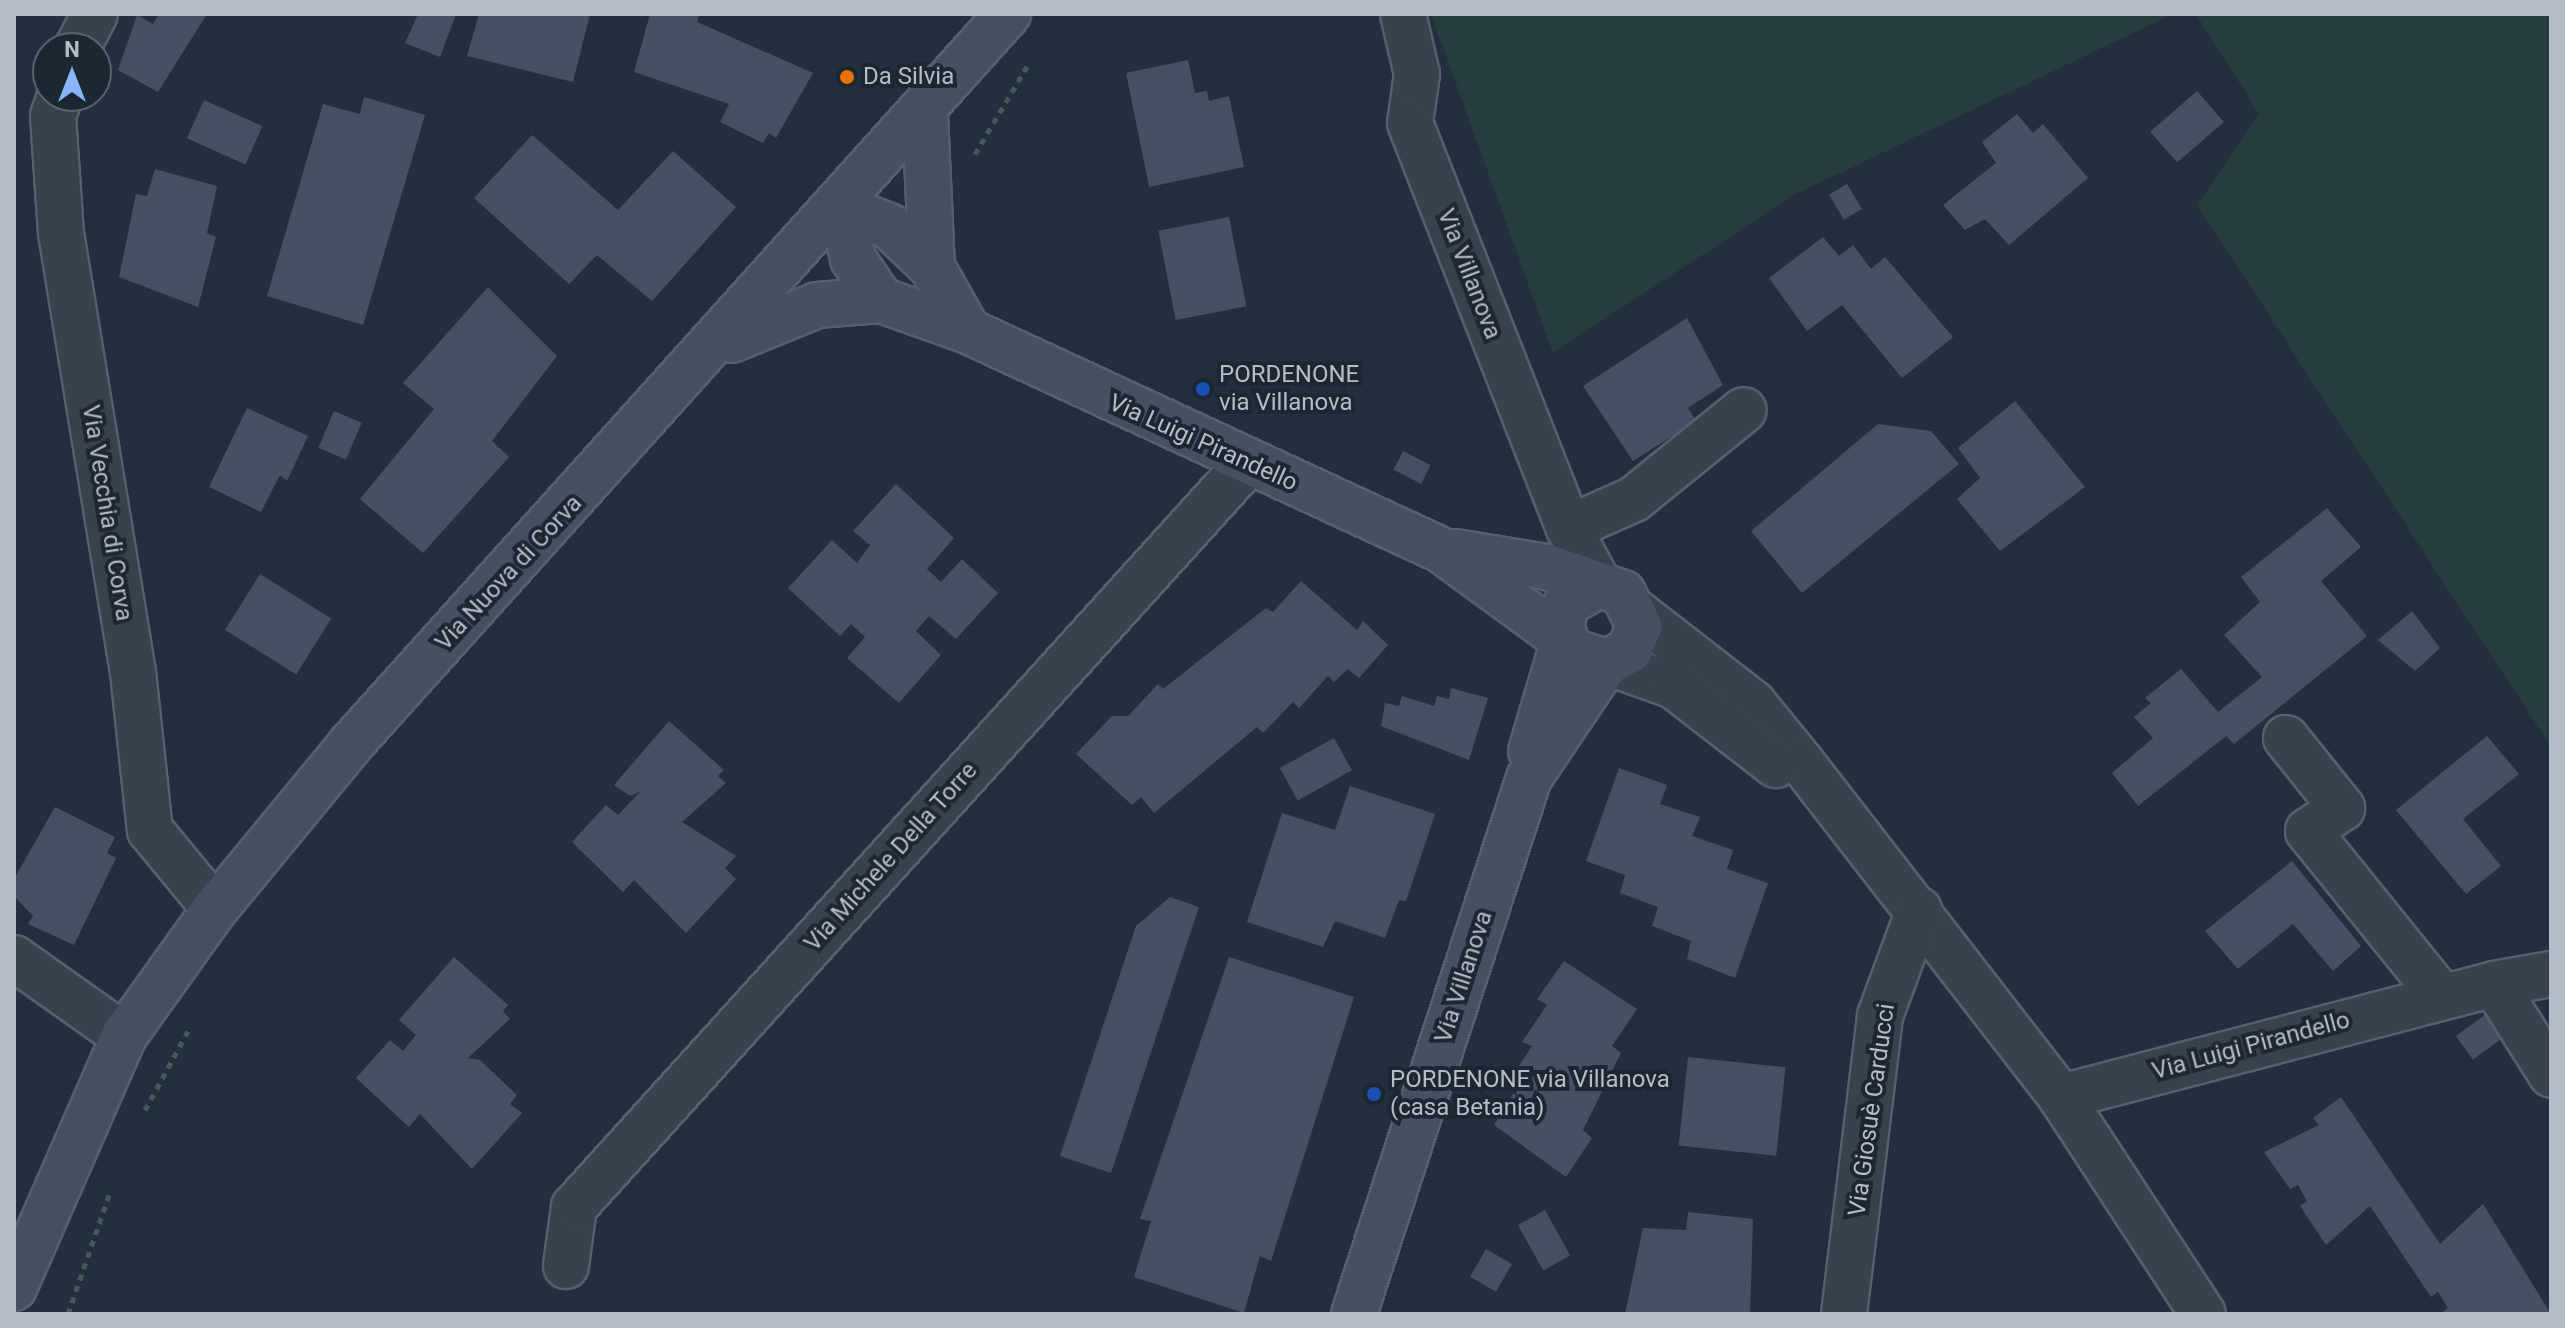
<!DOCTYPE html>
<html>
<head>
<meta charset="utf-8">
<style>
	body { margin:0 }
	#map { position:relative; width:2565px; height:1328px; overflow:hidden; background:#242f3e; font-family:Roboto,sans-serif }
	div>[style] { position:absolute }
	.green>* { inset:0; background:#263c3f }
	.building>* { inset:0; background:#455162; transform-origin:0 0 }
	.path>* { height:5px; margin-top:-2.5px; transform-origin:0; background:repeating-linear-gradient(90deg,#44595c 0 6px,transparent 0 12px) }
	.roads { filter:drop-shadow(2px 0 #565f6c) drop-shadow(-2px 0 #565f6c) drop-shadow(0 2px #565f6c) drop-shadow(0 -2px #565f6c) }
	.street>* { height:44px; margin:-22px; padding:0 22px; transform-origin:22px; border-radius:22px; background:#38414e }
	.secondary>* { height:44px; margin:-22px; padding:0 22px; transform-origin:22px; border-radius:22px; background:#465061 }
	.dots>* { width:22px; height:22px; translate:-50% -50%; box-sizing:border-box; border:4px solid #1d2633; border-radius:50% }
	span { translate:-50% -50%; white-space:nowrap; text-align:center; line-height:1.15; -webkit-text-stroke:8px #1d2633; paint-order:stroke }
	.poi-label { font-size:24px; color:#b4bcc9 }
	.left { translate:0 -50%; text-align:left }
	.street-label { font-size:24px; color:#b4bcc9 }
	.frame { position:absolute; inset:0; border:16px solid #b4bcc9; pointer-events:none }
	.north { position:absolute; left:32px; top:32px; width:80px; height:80px; box-sizing:border-box; background:#1d2633; border:2px solid #59626f; border-radius:50%; rotate:0deg; font-size:22px; font-weight:700; line-height:32px; text-align:center; color:#b4bcc9 }
	.north::after { content:''; display:block; margin:auto; width:28px; height:36px; background:#8ab4f8; clip-path:polygon(50% 0,100% 100%,50% 72%,0 100%) }
</style>
</head>
<body>
<div id="map">
	<div class="green">
		<div style="clip-path:polygon(1431px 14px,2173px 14px,1792px 196px,1553px 353px)"></div>
		<div style="clip-path:polygon(2196px 14px,2551px 14px,2551px 747px,2197px 205px,2259px 114px)"></div>
	</div>
	<div class="building">
		<div style="clip-path:polygon(159px 14px,207px 14px,158px 92px,118px 70px,137px 15px,153px 24px)"></div>
		<div style="clip-path:polygon(418px 14px,456px 14px,440px 57px,405px 43px)"></div>
		<div style="clip-path:polygon(479px 14px,590px 14px,573px 82px,467px 56px)"></div>
		<div style="clip-path:polygon(650px 14px,699px 14px,697px 22px,813px 73px,776px 138px,769px 133px,763px 143px,720px 122px,729px 104px,634px 72px)"></div>
		<div style="clip-path:polygon(1188px 60px,1195px 93px,1207px 91px,1209px 101px,1229px 96px,1244px 167px,1149px 187px,1126px 73px)"></div>
		<div style="left:2197px;top:91px;width:41px;height:62px;rotate:49deg"></div>
		<div style="clip-path:polygon(364px 97px,425px 115px,363px 325px,267px 296px,323px 104px,360px 114px)"></div>
		<div style="left:204px;top:100px;width:64px;height:42px;rotate:24deg"></div>
		<div style="clip-path:polygon(2017px 114px,2033px 133px,2043px 124px,2088px 178px,2009px 245px,1985px 219px,1965px 230px,1943px 205px,1996px 163px,1982px 142px)"></div>
		<div style="clip-path:polygon(532px 135px,618px 210px,673px 151px,736px 207px,652px 301px,597px 255px,569px 284px,474px 198px)"></div>
		<div style="clip-path:polygon(155px 169px,217px 186px,207px 233px,216px 237px,198px 307px,119px 277px,136px 194px,147px 196px)"></div>
		<div style="left:1847px;top:184px;width:29px;height:21px;rotate:59deg"></div>
		<div style="left:1229px;top:217px;width:91px;height:72px;rotate:79deg"></div>
		<div style="clip-path:polygon(1823px 237px,1839px 256px,1853px 245px,1871px 269px,1885px 257px,1953px 337px,1902px 378px,1842px 305px,1807px 331px,1769px 278px)"></div>
		<div style="clip-path:polygon(488px 287px,557px 356px,492px 441px,509px 457px,423px 553px,360px 499px,434px 409px,403px 383px)"></div>
		<div style="clip-path:polygon(1687px 318px,1723px 385px,1688px 408px,1696px 421px,1633px 461px,1583px 386px)"></div>
		<div style="clip-path:polygon(2015px 401px,2085px 487px,2000px 551px,1957px 499px,1980px 478px,1958px 448px)"></div>
		<div style="clip-path:polygon(247px 408px,308px 436px,287px 481px,280px 475px,261px 512px,209px 487px)"></div>
		<div style="left:334px;top:411px;width:30px;height:40px;rotate:23deg"></div>
		<div style="clip-path:polygon(1878px 424px,1931px 431px,1959px 464px,1802px 593px,1751px 531px)"></div>
		<div style="left:1403px;top:451px;width:31px;height:21px;rotate:27deg"></div>
		<div style="clip-path:polygon(896px 484px,954px 538px,927px 569px,941px 582px,962px 559px,998px 593px,956px 639px,929px 616px,916px 631px,941px 655px,899px 703px,847px 658px,865px 637px,851px 624px,840px 636px,788px 588px,832px 540px,857px 563px,870px 545px,853px 531px)"></div>
		<div style="clip-path:polygon(2327px 508px,2361px 547px,2321px 581px,2367px 636px,2234px 744px,2226px 736px,2138px 806px,2112px 773px,2153px 738px,2134px 717px,2151px 703px,2145px 698px,2181px 669px,2218px 712px,2262px 677px,2224px 635px,2260px 602px,2241px 577px)"></div>
		<div style="left:260px;top:574px;width:84px;height:66px;rotate:32deg"></div>
		<div style="clip-path:polygon(1301px 581px,1357px 630px,1363px 621px,1388px 645px,1359px 678px,1348px 669px,1334px 682px,1328px 676px,1299px 708px,1293px 702px,1263px 733px,1257px 727px,1154px 813px,1141px 797px,1132px 805px,1076px 754px,1112px 716px,1128px 716px,1158px 684px,1163px 689px,1266px 608px,1273px 612px)"></div>
		<div style="clip-path:polygon(2412px 611px,2440px 648px,2415px 671px,2378px 640px)"></div>
		<div style="clip-path:polygon(1451px 688px,1488px 698px,1469px 760px,1381px 726px,1385px 703px,1399px 706px,1402px 696px,1434px 706px,1437px 696px,1449px 699px)"></div>
		<div style="clip-path:polygon(669px 721px,724px 770px,718px 776px,726px 783px,682px 822px,736px 856px,725px 868px,736px 879px,686px 933px,634px 880px,623px 892px,572px 842px,606px 805px,618px 815px,641px 791px,630px 796px,614px 785px)"></div>
		<div style="clip-path:polygon(2487px 736px,2519px 774px,2463px 819px,2501px 866px,2466px 894px,2396px 810px)"></div>
		<div style="left:1334px;top:738px;width:37px;height:62px;rotate:61deg"></div>
		<div style="clip-path:polygon(1619px 768px,1667px 785px,1660px 804px,1700px 817px,1692px 836px,1733px 850px,1727px 869px,1768px 883px,1735px 978px,1687px 959px,1691px 941px,1652px 926px,1658px 907px,1620px 893px,1625px 875px,1586px 861px)"></div>
		<div style="clip-path:polygon(1350px 786px,1435px 814px,1406px 901px,1399px 900px,1385px 938px,1335px 921px,1323px 947px,1247px 922px,1282px 813px,1335px 830px)"></div>
		<div style="clip-path:polygon(55px 807px,115px 837px,107px 853px,116px 858px,74px 945px,28px 924px,33px 916px,14px 896px,14px 879px)"></div>
		<div style="clip-path:polygon(2292px 861px,2361px 946px,2333px 971px,2293px 924px,2238px 969px,2205px 931px)"></div>
		<div style="clip-path:polygon(1170px 897px,1199px 907px,1111px 1173px,1060px 1156px,1136px 926px)"></div>
		<div style="clip-path:polygon(454px 957px,508px 1005px,503px 1011px,510px 1019px,468px 1058px,480px 1060px,517px 1095px,510px 1104px,522px 1113px,472px 1169px,420px 1114px,409px 1127px,356px 1078px,390px 1040px,403px 1051px,416px 1035px,399px 1020px)"></div>
		<div style="clip-path:polygon(1229px 957px,1354px 997px,1271px 1261px,1260px 1256px,1244px 1313px,1134px 1277px,1151px 1221px,1140px 1219px)"></div>
		<div style="clip-path:polygon(1564px 961px,1637px 1009px,1612px 1046px,1621px 1053px,1583px 1130px,1592px 1138px,1566px 1177px,1494px 1125px,1516px 1089px,1507px 1084px,1532px 1046px,1522px 1042px,1547px 1005px,1537px 999px)"></div>
		<div style="left:2489px;top:1012px;width:29px;height:41px;rotate:54deg"></div>
		<div style="left:1688px;top:1057px;width:98px;height:89px;rotate:6deg"></div>
		<div style="clip-path:polygon(2341px 1097px,2440px 1244px,2483px 1204px,2551px 1314px,2440px 1314px,2448px 1308px,2438px 1292px,2431px 1297px,2370px 1206px,2326px 1245px,2300px 1206px,2307px 1201px,2298px 1185px,2290px 1189px,2264px 1152px,2319px 1125px,2313px 1118px)"></div>
		<div style="left:1545px;top:1210px;width:52px;height:31px;rotate:61deg"></div>
		<div style="clip-path:polygon(1688px 1212px,1753px 1219px,1750px 1314px,1625px 1314px,1643px 1228px,1686px 1230px)"></div>
		<div style="left:1486px;top:1249px;width:30px;height:32px;rotate:30deg"></div>
	</div>
	<div class="path">
		<div style="left:975px;top:154px;width:106px;rotate:-59.3deg"></div>
		<div style="left:145px;top:1110px;width:90px;rotate:-61.4deg"></div>
		<div style="left:68px;top:1314px;width:129px;rotate:-71deg"></div>
	</div>
	<div class="roads">
		<div class="street">
			<div style="left:1403px;top:14px;width:62px;rotate:76.9deg"></div>
			<div style="left:1417px;top:74px;width:49px;rotate:98.1deg"></div>
			<div style="left:1410px;top:123px;width:435px;rotate:68.6deg"></div>
			<div style="left:1569px;top:528px;width:64px;rotate:62.2deg"></div>
			<div style="left:77px;top:48px;width:38px;rotate:-62deg"></div>
			<div style="left:60px;top:96px;width:21px;rotate:109deg"></div>
			<div style="left:53px;top:116px;width:117px;rotate:86.1deg"></div>
			<div style="left:61px;top:233px;width:445px;rotate:80.7deg"></div>
			<div style="left:133px;top:672px;width:159px;rotate:83.9deg"></div>
			<div style="left:150px;top:830px;width:102px;rotate:50.6deg"></div>
			<div style="left:1569px;top:528px;width:71px;rotate:-24deg"></div>
			<div style="left:1634px;top:499px;width:141px;rotate:-39deg"></div>
			<div style="left:1637px;top:613px;width:147px;rotate:37.8deg"></div>
			<div style="left:1753px;top:703px;width:77px;rotate:50.8deg"></div>
			<div style="left:1802px;top:763px;width:423px;rotate:52.2deg"></div>
			<div style="left:2061px;top:1097px;width:259px;rotate:56.8deg"></div>
			<div style="left:1607px;top:662px;width:71px;rotate:19.7deg"></div>
			<div style="left:1674px;top:686px;width:129px;rotate:37.8deg"></div>
			<div style="left:2286px;top:738px;width:90px;rotate:51.3deg"></div>
			<div style="left:2342px;top:808px;width:41px;rotate:145.9deg"></div>
			<div style="left:2308px;top:831px;width:213px;rotate:51.1deg"></div>
			<div style="left:14px;top:958px;width:135px;rotate:35.3deg"></div>
			<div style="left:2494px;top:984px;width:58px;rotate:-10deg"></div>
			<div style="left:2061px;top:1097px;width:448px;rotate:-14.6deg"></div>
			<div style="left:2494px;top:984px;width:107px;rotate:57.7deg"></div>
			<div style="left:566px;top:1266px;width:60px;rotate:-82.3deg"></div>
			<div style="left:574px;top:1207px;width:1004px;rotate:-47.83deg"></div>
			<div style="left:1844px;top:1314px;width:300px;rotate:-83.1deg"></div>
			<div style="left:1880px;top:1016px;width:113px;rotate:-69.8deg"></div>
		</div>
		<div class="secondary">
			<div style="left:925px;top:114px;width:153px;rotate:87.4deg"></div>
			<div style="left:932px;top:267px;width:73px;rotate:60.6deg"></div>
			<div style="left:841px;top:207px;width:52px;rotate:21.6deg"></div>
			<div style="left:889px;top:226px;width:59px;rotate:43.6deg"></div>
			<div style="left:841px;top:207px;width:53px;rotate:77deg"></div>
			<div style="left:853px;top:259px;width:50px;rotate:55.7deg"></div>
			<div style="left:731px;top:340px;width:93px;rotate:-22.1deg"></div>
			<div style="left:817px;top:305px;width:64px;rotate:-4.5deg"></div>
			<div style="left:881px;top:300px;width:92px;rotate:19.6deg"></div>
			<div style="left:968px;top:331px;width:521px;rotate:24.84deg"></div>
			<div style="left:1441px;top:550px;width:152px;rotate:36.2deg"></div>
			<div style="left:1455px;top:552px;width:93px;rotate:9.3deg"></div>
			<div style="left:1547px;top:567px;width:80px;rotate:18.9deg"></div>
			<div style="left:1623px;top:593px;width:37px;rotate:64deg"></div>
			<div style="left:1639px;top:626px;width:26px;rotate:111deg"></div>
			<div style="left:1630px;top:650px;width:26px;rotate:152deg"></div>
			<div style="left:1607px;top:662px;width:38px;rotate:-163deg"></div>
			<div style="left:1571px;top:651px;width:25px;rotate:-113deg"></div>
			<div style="left:1561px;top:628px;width:26px;rotate:-77deg"></div>
			<div style="left:1567px;top:603px;width:37px;rotate:-29deg"></div>
			<div style="left:1531px;top:751px;width:116px;rotate:-73.4deg"></div>
			<div style="left:14px;top:1288px;width:275px;rotate:-66.4deg"></div>
			<div style="left:124px;top:1036px;width:156px;rotate:-54.4deg"></div>
			<div style="left:215px;top:909px;width:212px;rotate:-50.5deg"></div>
			<div style="left:350px;top:745px;width:984px;rotate:-48.01deg"></div>
			<div style="left:1354px;top:1314px;width:564px;rotate:-71.92deg"></div>
			<div style="left:1529px;top:778px;width:140px;rotate:-56.1deg"></div>
		</div>
	</div>
	<div class="dots">
		<div style="left:847px;top:77px;background:#e8710a"></div>
		<div style="left:1203px;top:389px;background:#1a4fb4"></div>
		<div style="left:1374px;top:1094px;background:#1a4fb4"></div>
	</div>
	<div class="poi-label">
		<span class="left" style="left:863px;top:77px">Da Silvia</span>
		<span class="left" style="left:1219px;top:389px">PORDENONE<br>via Villanova</span>
		<span class="left" style="left:1390px;top:1094px">PORDENONE via Villanova<br>(casa Betania)</span>
	</div>
	<div class="street-label">
		<span style="left:1469px;top:274px;rotate:69deg">Via Villanova</span>
		<span style="left:1203px;top:443px;rotate:24deg">Via Luigi Pirandello</span>
		<span style="left:107px;top:513px;rotate:81deg">Via Vecchia di Corva</span>
		<span style="left:509px;top:573px;rotate:-47deg">Via Nuova di Corva</span>
		<span style="left:891px;top:857px;rotate:-48deg">Via Michele Della Torre</span>
		<span style="left:1464px;top:977px;rotate:-72deg">Via Villanova</span>
		<span style="left:2251px;top:1046px;rotate:-15deg">Via Luigi Pirandello</span>
		<span style="left:1872px;top:1110px;rotate:-82deg">Via Giosuè Carducci</span>
	</div>
	<div class="frame"></div>
	<div class="north">N</div>
</div>
</body>
</html>
